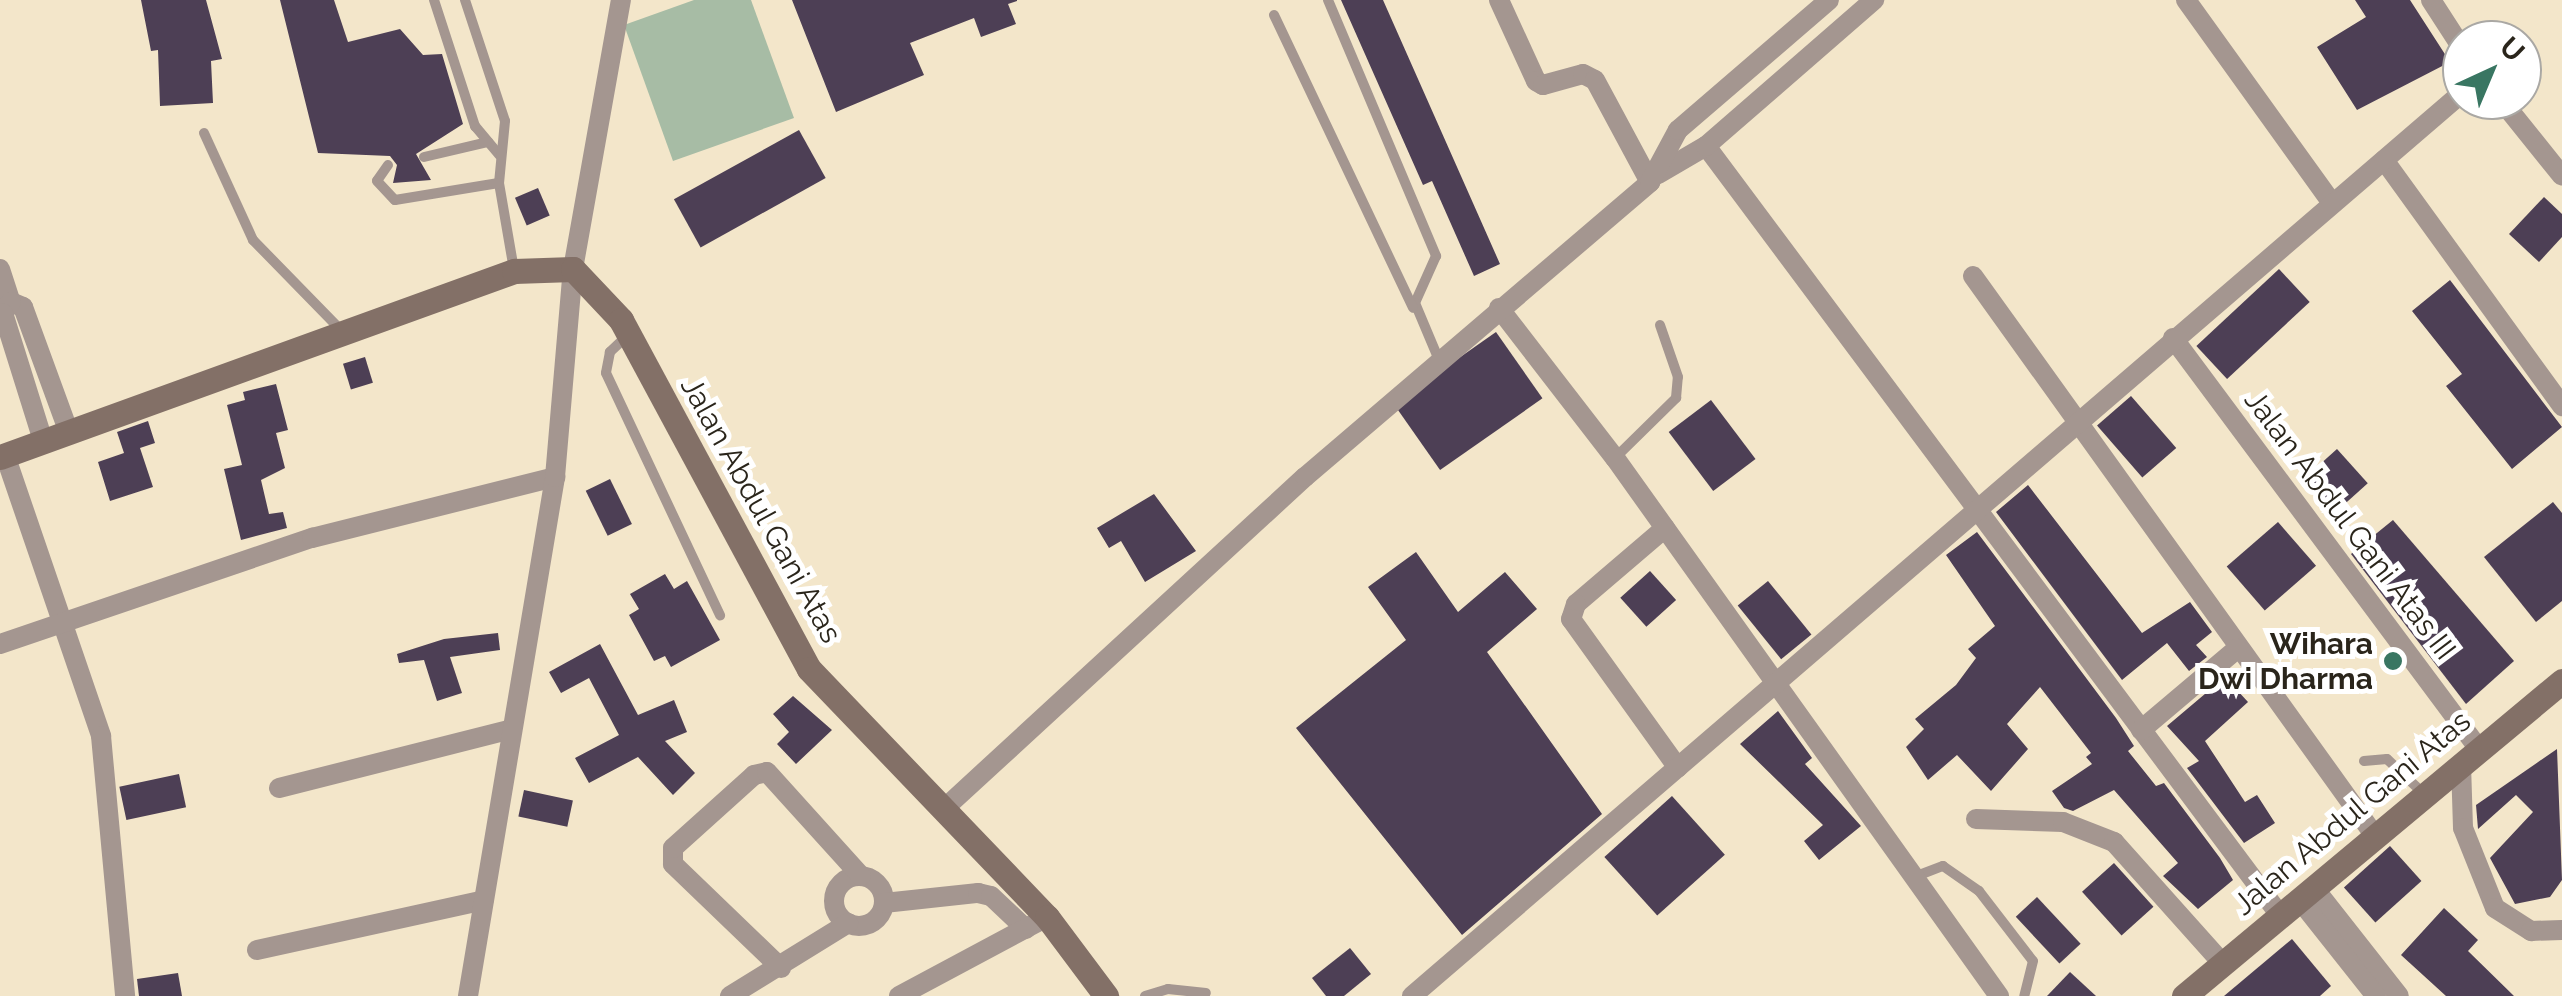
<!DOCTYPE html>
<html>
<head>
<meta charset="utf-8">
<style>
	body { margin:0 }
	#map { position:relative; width:2562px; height:996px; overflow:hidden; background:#f3e6ca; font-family:Raleway,sans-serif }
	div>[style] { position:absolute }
	.green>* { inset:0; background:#a7bca5 }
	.building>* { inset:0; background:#4d3f55; transform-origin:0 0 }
	.lane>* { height:10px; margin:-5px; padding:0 5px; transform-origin:5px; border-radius:5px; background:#a49690 }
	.street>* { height:20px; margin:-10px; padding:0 10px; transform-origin:10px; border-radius:10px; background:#a49690 }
	.street>.ring { margin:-10px; padding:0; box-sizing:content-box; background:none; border:20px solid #a49690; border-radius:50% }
	.secondary>* { height:25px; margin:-12.5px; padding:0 12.5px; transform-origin:12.5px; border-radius:12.5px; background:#837067 }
	.dots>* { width:28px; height:28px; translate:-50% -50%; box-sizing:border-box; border:5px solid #fff; border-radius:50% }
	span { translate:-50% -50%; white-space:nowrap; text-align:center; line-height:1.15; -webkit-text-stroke:10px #fff; paint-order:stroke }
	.street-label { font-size:30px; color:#2a251b }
	.poi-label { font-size:30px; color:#2a251b; font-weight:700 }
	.right { translate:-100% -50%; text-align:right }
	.north { position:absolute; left:2442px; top:20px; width:100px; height:100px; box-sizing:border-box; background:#fff; border:2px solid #aaa8a4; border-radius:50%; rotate:44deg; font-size:28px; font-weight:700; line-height:40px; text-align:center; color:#2a251b }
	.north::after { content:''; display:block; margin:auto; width:35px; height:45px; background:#397662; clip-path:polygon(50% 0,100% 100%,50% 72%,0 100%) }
</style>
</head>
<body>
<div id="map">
	<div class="green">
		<div style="clip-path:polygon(694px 0,751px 0,794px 118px,673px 161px,624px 25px)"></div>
	</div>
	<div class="building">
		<div style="clip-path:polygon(141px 0,206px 0,222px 59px,211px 61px,213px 103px,160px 106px,158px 50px,151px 51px)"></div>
		<div style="clip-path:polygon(280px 0,334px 0,348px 42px,400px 29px,423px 55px,442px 54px,463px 124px,416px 154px,431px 180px,393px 183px,397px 165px,390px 156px,318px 153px)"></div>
		<div style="clip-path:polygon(792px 0,1017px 0,1017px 1px,1008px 4px,1016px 24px,981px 37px,974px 18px,910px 43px,924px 75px,836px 112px)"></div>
		<div style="clip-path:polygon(1341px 0,1383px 0,1500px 264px,1474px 276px,1432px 181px,1423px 185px)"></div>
		<div style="clip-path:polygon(2355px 0,2410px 0,2450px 62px,2357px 110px,2317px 47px,2366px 17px)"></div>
		<div style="left:799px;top:130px;width:55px;height:143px;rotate:61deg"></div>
		<div style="left:538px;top:188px;width:30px;height:25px;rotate:67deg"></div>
		<div style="clip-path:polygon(2544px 197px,2562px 214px,2562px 237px,2539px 262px,2509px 234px)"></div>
		<div style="left:2279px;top:269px;width:45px;height:113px;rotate:47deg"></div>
		<div style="clip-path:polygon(2450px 280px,2562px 427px,2512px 469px,2446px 386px,2462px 374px,2412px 311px)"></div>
		<div style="left:1496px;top:332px;width:81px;height:125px;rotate:55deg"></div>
		<div style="left:365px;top:357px;width:27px;height:23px;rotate:73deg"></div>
		<div style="clip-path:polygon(276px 384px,288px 430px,276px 433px,285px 468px,261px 480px,269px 514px,283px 512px,287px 528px,241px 540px,224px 469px,242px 465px,227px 405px,245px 400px,243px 392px)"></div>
		<div style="left:2131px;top:396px;width:69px;height:45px;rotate:49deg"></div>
		<div style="left:1711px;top:400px;width:74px;height:53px;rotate:53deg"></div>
		<div style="clip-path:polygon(148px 421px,155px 443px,140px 448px,153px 487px,110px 501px,98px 462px,124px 453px,117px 432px)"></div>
		<div style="left:2337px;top:449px;width:46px;height:48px;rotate:48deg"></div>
		<div style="left:610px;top:479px;width:50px;height:27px;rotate:64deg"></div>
		<div style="clip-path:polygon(2028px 485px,2142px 633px,2190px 602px,2212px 632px,2196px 645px,2207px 657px,2189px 671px,2167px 643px,2122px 680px,1996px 512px)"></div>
		<div style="clip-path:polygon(1154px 494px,1196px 551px,1145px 582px,1121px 541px,1109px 548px,1097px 528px)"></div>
		<div style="clip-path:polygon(2553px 502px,2562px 513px,2562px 601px,2536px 622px,2484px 557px)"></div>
		<div style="clip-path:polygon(2393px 520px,2514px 661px,2466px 704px,2351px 554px)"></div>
		<div style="left:2278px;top:522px;width:58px;height:68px;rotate:49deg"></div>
		<div style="clip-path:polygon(1977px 532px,2116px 718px,2134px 746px,2128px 751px,2156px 786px,2164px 783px,2220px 858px,2233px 880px,2198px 909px,2163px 876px,2178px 863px,2114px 790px,2073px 811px,2064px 808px,2052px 791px,2092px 764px,2086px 757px,2091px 753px,2040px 687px,2007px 724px,2028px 749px,1991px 791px,1957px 755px,1928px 780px,1906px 747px,1924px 729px,1915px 719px,1956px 685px,1976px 658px,1968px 649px,1995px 626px,1946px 555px)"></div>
		<div style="clip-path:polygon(1416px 552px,1458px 612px,1505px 572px,1537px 609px,1487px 652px,1602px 814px,1462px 935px,1296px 728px,1406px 640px,1368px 587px)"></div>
		<div style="left:1650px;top:571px;width:39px;height:40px;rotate:48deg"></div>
		<div style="clip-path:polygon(665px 574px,674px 589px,687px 581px,720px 640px,671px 667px,665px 656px,654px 661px,629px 615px,639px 609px,630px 594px)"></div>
		<div style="left:1768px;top:581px;width:69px;height:39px;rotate:51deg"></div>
		<div style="clip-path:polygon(498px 633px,500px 650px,450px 657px,462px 693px,437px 701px,424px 660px,399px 663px,397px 654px,444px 639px)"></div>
		<div style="clip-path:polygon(600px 644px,638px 715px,674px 700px,687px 732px,665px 741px,695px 773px,673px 795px,638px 757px,589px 783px,575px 758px,619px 735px,589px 678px,561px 693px,549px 672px)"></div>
		<div style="clip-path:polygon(2225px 677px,2248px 702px,2205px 741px,2245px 802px,2257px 795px,2275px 823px,2244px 843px,2187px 768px,2199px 761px,2167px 726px)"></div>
		<div style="clip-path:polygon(793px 696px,832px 730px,796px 764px,777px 744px,789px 732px,773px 714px)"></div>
		<div style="clip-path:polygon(1778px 711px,1812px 758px,1805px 764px,1861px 826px,1819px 860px,1804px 841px,1823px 825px,1740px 744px)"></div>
		<div style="clip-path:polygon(2557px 749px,2562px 880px,2550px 897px,2515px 904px,2490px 858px,2533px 812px,2516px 795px,2478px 829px,2476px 805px)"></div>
		<div style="left:179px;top:774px;width:34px;height:61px;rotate:78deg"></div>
		<div style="left:524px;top:790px;width:50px;height:27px;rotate:12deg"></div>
		<div style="left:1672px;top:796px;width:79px;height:91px;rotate:48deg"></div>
		<div style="left:2390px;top:846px;width:47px;height:62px;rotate:48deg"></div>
		<div style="left:2114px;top:863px;width:59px;height:43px;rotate:48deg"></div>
		<div style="left:2037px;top:897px;width:64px;height:29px;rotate:47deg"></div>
		<div style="clip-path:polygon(2444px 908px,2478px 940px,2468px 951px,2514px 996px,2446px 996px,2401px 955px)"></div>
		<div style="clip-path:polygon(2292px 939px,2331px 986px,2320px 996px,2224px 996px)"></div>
		<div style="clip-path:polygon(1350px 948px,1371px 974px,1344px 996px,1326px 996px,1312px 978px)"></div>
		<div style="clip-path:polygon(2070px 972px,2096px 996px,2047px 996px)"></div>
		<div style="clip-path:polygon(178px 973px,182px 996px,139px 996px,137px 979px)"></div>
	</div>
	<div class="lane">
		<div style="left:434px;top:0;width:133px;rotate:72deg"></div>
		<div style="left:475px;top:126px;width:38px;rotate:50deg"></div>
		<div style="left:465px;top:0;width:127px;rotate:71.7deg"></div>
		<div style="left:505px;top:121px;width:62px;rotate:95.5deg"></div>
		<div style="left:499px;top:183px;width:88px;rotate:80.2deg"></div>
		<div style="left:1328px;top:0;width:278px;rotate:67.1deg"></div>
		<div style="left:1436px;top:256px;width:51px;rotate:114.1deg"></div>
		<div style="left:1415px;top:303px;width:62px;rotate:67.2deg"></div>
		<div style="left:1274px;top:15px;width:324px;rotate:64.6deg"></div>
		<div style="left:204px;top:133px;width:118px;rotate:65.4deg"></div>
		<div style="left:253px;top:240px;width:124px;rotate:45.7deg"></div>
		<div style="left:424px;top:157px;width:66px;rotate:-13.2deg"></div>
		<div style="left:388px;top:165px;width:19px;rotate:125deg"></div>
		<div style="left:377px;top:181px;width:26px;rotate:47deg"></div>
		<div style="left:395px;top:200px;width:105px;rotate:-9.3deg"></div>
		<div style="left:628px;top:335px;width:25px;rotate:137deg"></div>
		<div style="left:610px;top:352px;width:21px;rotate:101deg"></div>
		<div style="left:606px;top:373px;width:268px;rotate:64.8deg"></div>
		<div style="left:1615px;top:458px;width:86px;rotate:-44.5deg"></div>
		<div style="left:1676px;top:398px;width:21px;rotate:-85deg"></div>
		<div style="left:1678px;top:377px;width:55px;rotate:-109.1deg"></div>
		<div style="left:2364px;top:761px;width:23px;rotate:-5deg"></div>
		<div style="left:2387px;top:759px;width:50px;rotate:43.4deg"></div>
		<div style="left:1914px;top:877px;width:31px;rotate:-21deg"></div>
		<div style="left:1943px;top:866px;width:44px;rotate:34.8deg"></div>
		<div style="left:1979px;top:891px;width:88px;rotate:52.4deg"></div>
		<div style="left:2033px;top:961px;width:36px;rotate:104deg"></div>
		<div style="left:1145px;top:996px;width:24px;rotate:-17deg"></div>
		<div style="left:1168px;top:989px;width:38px;rotate:6deg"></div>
	</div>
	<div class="street">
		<div style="left:1499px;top:0;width:89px;rotate:65.4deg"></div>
		<div style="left:1536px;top:81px;width:8px;rotate:30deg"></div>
		<div style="left:1543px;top:85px;width:41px;rotate:-15.4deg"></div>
		<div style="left:1583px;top:74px;width:13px;rotate:27deg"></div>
		<div style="left:1595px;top:80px;width:116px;rotate:61.7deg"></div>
		<div style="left:2186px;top:0;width:249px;rotate:54.3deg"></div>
		<div style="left:2431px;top:0;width:57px;rotate:57.1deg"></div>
		<div style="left:2501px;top:100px;width:97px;rotate:51.2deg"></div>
		<div style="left:1706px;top:146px;width:958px;rotate:53.27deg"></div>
		<div style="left:2384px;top:160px;width:304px;rotate:54.1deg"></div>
		<div style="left:1658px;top:174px;width:56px;rotate:-30.3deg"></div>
		<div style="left:1706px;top:146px;width:223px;rotate:-41deg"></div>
		<div style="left:0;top:269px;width:35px;rotate:72deg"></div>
		<div style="left:11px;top:302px;width:13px;rotate:23deg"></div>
		<div style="left:23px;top:307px;width:134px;rotate:69.9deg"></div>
		<div style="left:1973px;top:276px;width:689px;rotate:54.33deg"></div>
		<div style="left:11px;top:302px;width:14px;rotate:126deg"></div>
		<div style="left:3px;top:313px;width:134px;rotate:72.6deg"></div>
		<div style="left:1499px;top:308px;width:190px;rotate:52.3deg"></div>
		<div style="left:1615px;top:458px;width:661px;rotate:54.48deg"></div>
		<div style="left:2173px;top:338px;width:512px;rotate:53.33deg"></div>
		<div style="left:5px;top:455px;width:297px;rotate:71.1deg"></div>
		<div style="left:101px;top:736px;width:261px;rotate:84.7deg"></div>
		<div style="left:1665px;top:528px;width:117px;rotate:139.5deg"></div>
		<div style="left:1576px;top:604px;width:16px;rotate:108deg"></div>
		<div style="left:1571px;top:619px;width:183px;rotate:54.3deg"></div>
		<div style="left:0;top:644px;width:330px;rotate:-18.8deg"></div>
		<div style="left:312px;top:538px;width:251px;rotate:-14.1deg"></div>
		<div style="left:2141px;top:730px;width:126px;rotate:-40.2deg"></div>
		<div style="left:2461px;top:764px;width:64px;rotate:88.2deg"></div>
		<div style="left:2463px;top:828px;width:86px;rotate:68.2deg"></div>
		<div style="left:2495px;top:908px;width:43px;rotate:32.6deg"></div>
		<div style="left:2531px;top:931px;width:31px;rotate:-2deg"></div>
		<div style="left:279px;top:788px;width:237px;rotate:-14.2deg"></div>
		<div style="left:946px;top:807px;width:488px;rotate:-42.6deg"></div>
		<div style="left:1305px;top:477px;width:454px;rotate:-40.5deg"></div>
		<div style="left:1650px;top:182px;width:59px;rotate:-61.7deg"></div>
		<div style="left:1678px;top:130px;width:199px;rotate:-40.7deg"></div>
		<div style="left:1976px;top:819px;width:87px;rotate:2deg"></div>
		<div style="left:2063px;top:822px;width:55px;rotate:21.4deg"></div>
		<div style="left:2114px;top:842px;width:162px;rotate:48.2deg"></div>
		<div class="ring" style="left:834px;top:876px;width:30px;height:30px"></div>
		<div style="left:2314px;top:888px;width:137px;rotate:51.8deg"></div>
		<div style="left:2299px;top:899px;width:124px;rotate:51.6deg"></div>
		<div style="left:884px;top:903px;width:95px;rotate:-6.1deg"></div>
		<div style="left:978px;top:893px;width:13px;rotate:13deg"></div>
		<div style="left:991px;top:896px;width:48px;rotate:43.3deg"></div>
		<div style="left:257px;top:950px;width:232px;rotate:-12.4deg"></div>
		<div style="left:781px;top:968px;width:150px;rotate:-136.1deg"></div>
		<div style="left:673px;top:864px;width:16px;rotate:-90deg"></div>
		<div style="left:673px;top:848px;width:109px;rotate:-42deg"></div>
		<div style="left:754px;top:775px;width:13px;rotate:-13deg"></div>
		<div style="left:767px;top:772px;width:140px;rotate:47.9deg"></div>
		<div style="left:468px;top:996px;width:526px;rotate:-80.48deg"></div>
		<div style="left:555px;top:477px;width:209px;rotate:-85.1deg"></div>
		<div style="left:573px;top:269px;width:273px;rotate:-79.9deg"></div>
		<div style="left:730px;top:996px;width:139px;rotate:-31.7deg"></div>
		<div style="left:899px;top:996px;width:168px;rotate:-28.1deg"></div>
		<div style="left:1412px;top:996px;width:1385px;rotate:-40.7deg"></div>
	</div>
	<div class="secondary">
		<div style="left:0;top:457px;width:547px;rotate:-19.89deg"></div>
		<div style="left:514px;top:271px;width:59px;rotate:-1.9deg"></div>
		<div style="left:573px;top:269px;width:70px;rotate:46.7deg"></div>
		<div style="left:621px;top:320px;width:396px;rotate:61.7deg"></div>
		<div style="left:809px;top:669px;width:344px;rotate:46.2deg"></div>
		<div style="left:1047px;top:917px;width:99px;rotate:53.2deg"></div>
		<div style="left:2184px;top:996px;width:492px;rotate:-39.8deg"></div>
	</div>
	<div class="dots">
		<div style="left:2393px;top:661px;background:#397662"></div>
	</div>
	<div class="street-label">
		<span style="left:761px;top:510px;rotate:61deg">Jalan Abdul Gani Atas</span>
		<span style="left:2350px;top:525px;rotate:53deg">Jalan Abdul Gani Atas III</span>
		<span style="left:2352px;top:813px;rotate:-40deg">Jalan Abdul Gani Atas</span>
	</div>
	<div class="poi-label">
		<span class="right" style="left:2373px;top:661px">Wihara<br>Dwi Dharma</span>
	</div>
	<div class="north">U</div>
</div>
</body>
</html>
